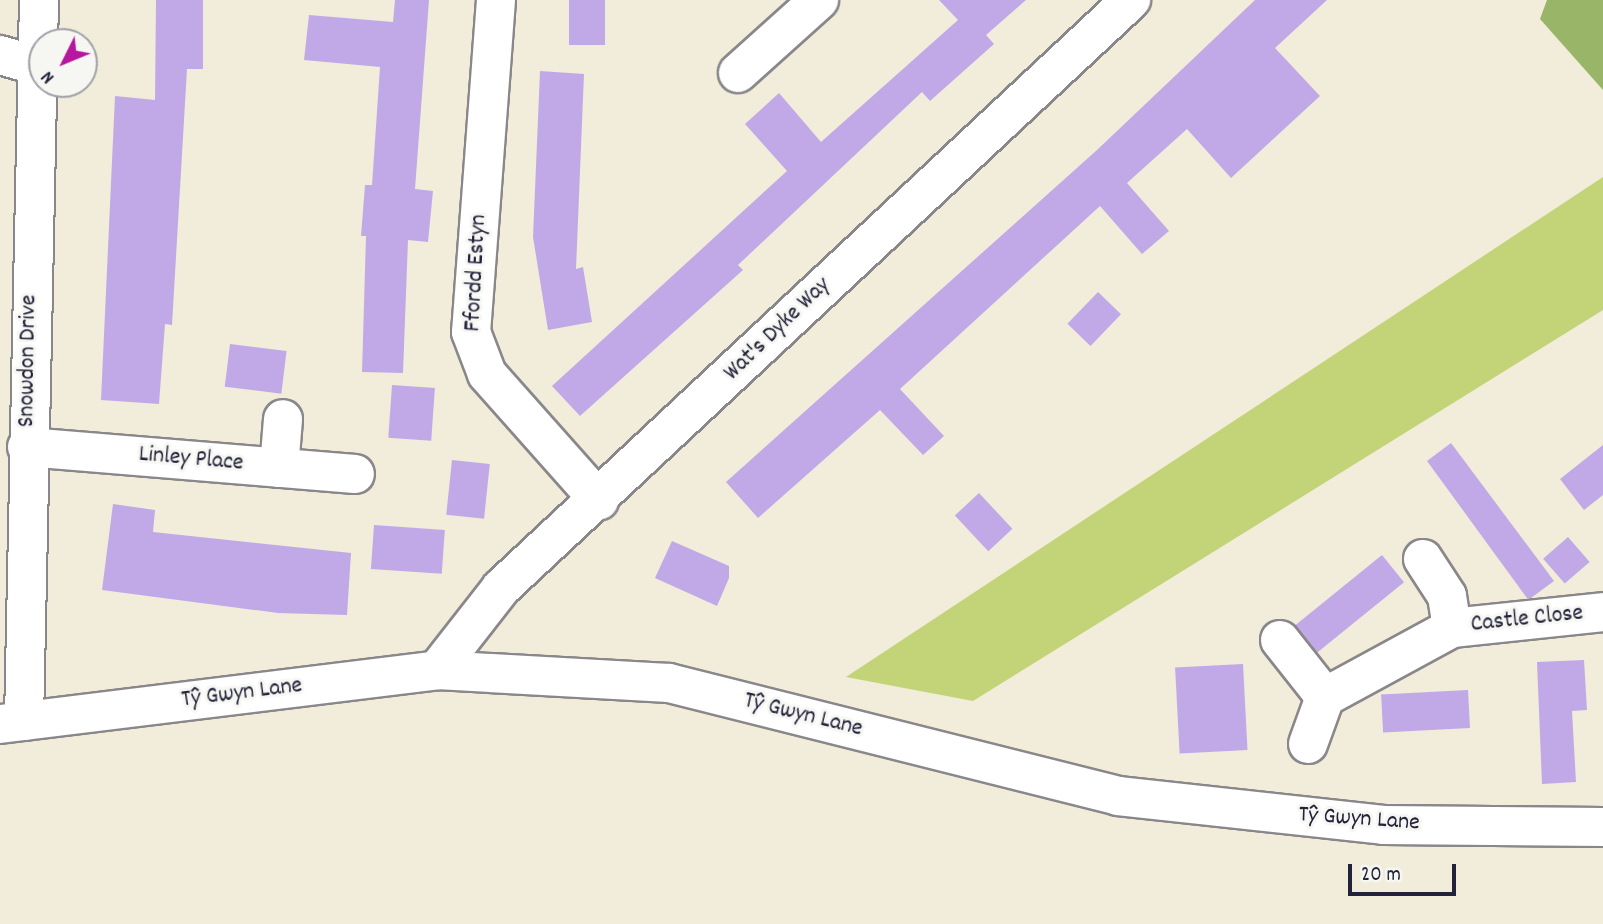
<!DOCTYPE html>
<html>
<head>
<meta charset="utf-8">
<style>
	body { margin:0 }
	#map { position:relative; width:1603px; height:924px; overflow:hidden; background:#f2ecda; font-family:Dekko,sans-serif }
	div>[style] { position:absolute }
	.green>* { inset:0; background:#c2d477 }
	.forest>* { inset:0; background:#99b668 }
	.building>* { inset:0; background:#c1a9e7; transform-origin:0 0 }
	.roads { filter:drop-shadow(2px 0 #8a878a) drop-shadow(-2px 0 #8a878a) drop-shadow(0 2px #8a878a) drop-shadow(0 -2px #8a878a) }
	.minor>* { height:38px; margin:-19px; padding:0 19px; transform-origin:19px; border-radius:19px; background:#fff }
	span { translate:-50% -50%; white-space:nowrap; text-align:center; line-height:1.15; -webkit-text-stroke:6px #f6f6f2; paint-order:stroke }
	.street-label { font-size:24px; color:#22223b }
	.north { position:absolute; left:28px; top:28px; width:70px; height:70px; box-sizing:border-box; background:#f6f6f2; border:2px solid #a1a1a9; border-radius:50%; rotate:227deg; font-size:19px; font-weight:700; line-height:28px; text-align:center; color:#22223b }
	.north::after { content:''; display:block; margin:auto; width:24px; height:32px; background:#b5179e; clip-path:polygon(50% 0,100% 100%,50% 72%,0 100%) }
	.scale { position:absolute; left:1348px; top:864px; width:108px; height:32px; box-sizing:border-box; border:4px solid #22223b; border-top:0; padding-left:9px; font-size:21px; line-height:24px; white-space:nowrap; color:#22223b; -webkit-text-stroke:5px #f6f6f2; paint-order:stroke }
</style>
</head>
<body>
<div id="map">
	<div class="green">
		<div style="clip-path:polygon(1603px 177px,1603px 310px,973px 701px,846px 677px)"></div>
	</div>
	<div class="forest">
		<div style="clip-path:polygon(1547px 0,1603px 0,1603px 90px,1540px 19px)"></div>
	</div>
	<div class="building">
		<div style="clip-path:polygon(156px 0,203px 0,203px 69px,187px 69px,172px 325px,165px 324px,159px 404px,101px 400px,115px 96px,155px 100px)"></div>
		<div style="clip-path:polygon(395px 0,429px 0,415px 189px,433px 191px,428px 242px,408px 240px,403px 373px,362px 372px,366px 236px,361px 236px,365px 185px,372px 185px,380px 67px,304px 60px,309px 15px,393px 22px)"></div>
		<div style="left:569px;top:0;width:36px;height:45px"></div>
		<div style="clip-path:polygon(939px 0,1026px 0,986px 35px,994px 44px,930px 101px,922px 92px,738px 265px,743px 270px,580px 416px,552px 386px,787px 171px,745px 124px,779px 93px,821px 142px,958px 20px)"></div>
		<div style="clip-path:polygon(1255px 0,1327px 0,1275px 48px,1320px 96px,1231px 178px,1187px 129px,1127px 183px,1169px 231px,1142px 254px,1100px 206px,900px 389px,944px 436px,923px 455px,880px 410px,758px 518px,726px 482px,1097px 150px)"></div>
		<div style="clip-path:polygon(540px 71px,584px 74px,576px 269px,583px 267px,592px 322px,548px 330px,533px 237px)"></div>
		<div style="left:1098px;top:292px;width:32px;height:44px;rotate:44deg"></div>
		<div style="left:230px;top:344px;width:57px;height:43px;rotate:7deg"></div>
		<div style="left:392px;top:385px;width:43px;height:53px;rotate:4deg"></div>
		<div style="clip-path:polygon(1451px 443px,1554px 581px,1531px 598px,1527px 598px,1427px 461px)"></div>
		<div style="clip-path:polygon(1603px 445px,1603px 495px,1584px 510px,1560px 479px)"></div>
		<div style="left:452px;top:460px;width:38px;height:55px;rotate:6deg"></div>
		<div style="left:979px;top:493px;width:49px;height:33px;rotate:47deg"></div>
		<div style="clip-path:polygon(113px 504px,155px 510px,153px 532px,351px 553px,347px 615px,278px 613px,102px 590px)"></div>
		<div style="left:374px;top:525px;width:71px;height:44px;rotate:4deg"></div>
		<div style="left:1568px;top:537px;width:33px;height:33px;rotate:49deg"></div>
		<div style="clip-path:polygon(672px 541px,729px 566px,729px 578px,717px 606px,655px 578px)"></div>
		<div style="left:1382px;top:555px;width:35px;height:112px;rotate:51deg"></div>
		<div style="clip-path:polygon(1584px 660px,1587px 710px,1572px 711px,1576px 782px,1542px 784px,1537px 662px)"></div>
		<div style="left:1243px;top:664px;width:86px;height:68px;rotate:87deg"></div>
		<div style="left:1468px;top:690px;width:38px;height:87px;rotate:87deg"></div>
	</div>
	<div class="roads">
		<div class="minor">
			<div style="left:496px;top:0;width:333px;rotate:94.3deg"></div>
			<div style="left:471px;top:332px;width:45px;rotate:69.1deg"></div>
			<div style="left:487px;top:374px;width:169px;rotate:48.4deg"></div>
			<div style="left:0;top:55px;width:37px;rotate:16deg"></div>
			<div style="left:738px;top:73px;width:109px;rotate:-42deg"></div>
			<div style="left:27px;top:447px;width:329px;rotate:4.7deg"></div>
			<div style="left:279px;top:468px;width:49px;rotate:-85.3deg"></div>
			<div style="left:1423px;top:559px;width:44px;rotate:57deg"></div>
			<div style="left:1447px;top:596px;width:32px;rotate:81deg"></div>
			<div style="left:1280px;top:640px;width:73px;rotate:51.7deg"></div>
			<div style="left:437px;top:670px;width:104px;rotate:-52deg"></div>
			<div style="left:501px;top:588px;width:862px;rotate:-43.03deg"></div>
			<div style="left:24px;top:721px;width:721px;rotate:-88.81deg"></div>
			<div style="left:0;top:724px;width:440px;rotate:-7deg"></div>
			<div style="left:437px;top:670px;width:232px;rotate:3.2deg"></div>
			<div style="left:669px;top:683px;width:463px;rotate:14.1deg"></div>
			<div style="left:1118px;top:796px;width:267px;rotate:6.2deg"></div>
			<div style="left:1383px;top:825px;width:220px;rotate:0.5deg"></div>
			<div style="left:1308px;top:744px;width:50px;rotate:-70.1deg"></div>
			<div style="left:1325px;top:697px;width:145px;rotate:-28.5deg"></div>
			<div style="left:1452px;top:628px;width:152px;rotate:-6deg"></div>
		</div>
	</div>
	<div class="street-label">
		<span style="left:477px;top:273px;rotate:-87deg">Ffordd Estyn</span>
		<span style="left:778px;top:330px;rotate:-44deg">Wat's Dyke Way</span>
		<span style="left:29px;top:361px;rotate:-89deg">Snowdon Drive</span>
		<span style="left:191px;top:460px;rotate:5deg">Linley Place</span>
		<span style="left:1527px;top:620px;rotate:-6deg">Castle Close</span>
		<span style="left:242px;top:694px;rotate:-7deg">Tŷ Gwyn Lane</span>
		<span style="left:803px;top:716px;rotate:14deg">Tŷ Gwyn Lane</span>
		<span style="left:1359px;top:820px;rotate:4deg">Tŷ Gwyn Lane</span>
	</div>
	<div class="north">N</div>
	<div class="scale">20 m</div>
</div>
</body>
</html>
